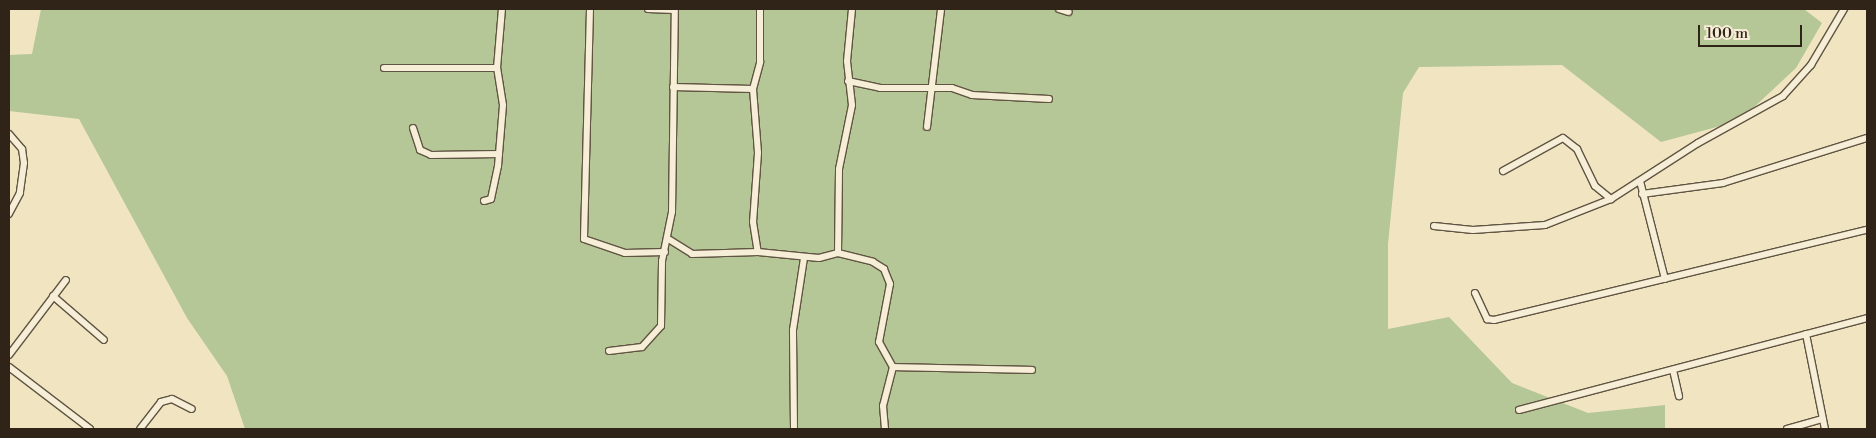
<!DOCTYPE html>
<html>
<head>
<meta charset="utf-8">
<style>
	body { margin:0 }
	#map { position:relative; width:1876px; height:438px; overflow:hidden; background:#f1e5c1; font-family:"Libre Bodoni",serif }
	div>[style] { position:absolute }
	.green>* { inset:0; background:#b5c697 }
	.roads { filter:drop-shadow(1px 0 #605442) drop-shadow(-1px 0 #605442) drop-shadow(0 1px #605442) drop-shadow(0 -1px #605442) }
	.minor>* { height:6px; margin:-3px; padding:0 3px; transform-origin:3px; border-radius:3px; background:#f6eed7 }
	span { translate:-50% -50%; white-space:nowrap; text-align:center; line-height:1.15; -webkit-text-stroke:4.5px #f6eed7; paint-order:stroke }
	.frame { position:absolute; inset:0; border:10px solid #302317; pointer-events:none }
	.scale { position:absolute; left:1698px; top:25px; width:104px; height:22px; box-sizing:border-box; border:2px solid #302317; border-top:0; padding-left:6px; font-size:15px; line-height:18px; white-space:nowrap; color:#302317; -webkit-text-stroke:4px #f6eed7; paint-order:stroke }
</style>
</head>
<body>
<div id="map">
	<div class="green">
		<div style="clip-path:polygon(41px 9px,1804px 9px,1822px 23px,1796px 68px,1739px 121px,1661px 142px,1562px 65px,1419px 67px,1403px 93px,1388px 244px,1388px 329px,1449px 317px,1512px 383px,1588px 413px,1665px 405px,1665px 429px,245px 429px,227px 376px,187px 318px,79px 119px,9px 111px,9px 55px,32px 54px)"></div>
	</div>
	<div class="roads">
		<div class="minor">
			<div style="left:590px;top:9px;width:230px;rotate:91.5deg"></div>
			<div style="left:584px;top:239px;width:43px;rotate:18.9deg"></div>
			<div style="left:625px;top:253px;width:40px;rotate:-1.4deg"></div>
			<div style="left:648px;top:9px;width:26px;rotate:2deg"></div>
			<div style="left:1059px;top:9px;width:10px;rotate:17deg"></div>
			<div style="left:384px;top:68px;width:113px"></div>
			<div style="left:497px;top:68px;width:59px;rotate:-85.2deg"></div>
			<div style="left:848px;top:81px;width:33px;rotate:12deg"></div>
			<div style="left:880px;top:88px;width:72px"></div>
			<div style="left:952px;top:88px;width:21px;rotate:19deg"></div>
			<div style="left:972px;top:95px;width:77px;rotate:3deg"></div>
			<div style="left:673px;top:87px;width:80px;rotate:1.4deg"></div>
			<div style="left:753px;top:89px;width:64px;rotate:85.5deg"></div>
			<div style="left:758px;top:153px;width:69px;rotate:94.1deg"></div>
			<div style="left:753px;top:222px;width:30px;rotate:81deg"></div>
			<div style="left:753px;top:89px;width:28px;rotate:-75deg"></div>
			<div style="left:760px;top:62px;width:53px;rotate:-90deg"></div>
			<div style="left:927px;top:127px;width:119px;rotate:-83.2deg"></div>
			<div style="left:413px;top:128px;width:23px;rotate:72deg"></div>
			<div style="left:420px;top:150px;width:12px;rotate:24deg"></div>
			<div style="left:431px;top:155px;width:68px;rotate:-0.8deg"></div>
			<div style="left:9px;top:134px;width:20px;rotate:49deg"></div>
			<div style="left:22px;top:149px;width:14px;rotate:82deg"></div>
			<div style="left:24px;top:163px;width:30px;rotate:98deg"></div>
			<div style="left:20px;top:193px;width:24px;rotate:118deg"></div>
			<div style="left:1503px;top:171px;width:68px;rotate:-28.8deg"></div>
			<div style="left:1563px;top:138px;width:18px;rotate:38deg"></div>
			<div style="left:1577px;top:149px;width:41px;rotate:64.1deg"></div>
			<div style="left:1595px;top:186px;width:21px;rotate:39deg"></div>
			<div style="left:1640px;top:181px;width:101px;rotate:75.7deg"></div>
			<div style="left:1642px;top:194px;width:82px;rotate:-7.7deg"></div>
			<div style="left:1723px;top:183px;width:151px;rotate:-17.4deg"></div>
			<div style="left:484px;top:201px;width:7px;rotate:-16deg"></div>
			<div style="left:491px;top:199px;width:34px;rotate:-78deg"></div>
			<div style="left:498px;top:166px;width:61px;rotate:-85.3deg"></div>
			<div style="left:503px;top:105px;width:37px;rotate:-99deg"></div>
			<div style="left:1434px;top:226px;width:39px;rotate:6deg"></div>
			<div style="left:1473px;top:230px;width:72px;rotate:-4deg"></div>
			<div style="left:1545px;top:225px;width:71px;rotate:-21.5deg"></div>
			<div style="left:1611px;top:199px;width:103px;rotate:-32.8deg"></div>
			<div style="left:1698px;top:143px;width:97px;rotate:-28.9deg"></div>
			<div style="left:1783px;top:96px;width:42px;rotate:-47.9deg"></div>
			<div style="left:1811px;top:65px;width:65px;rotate:-59.5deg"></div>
			<div style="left:670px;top:240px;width:26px;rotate:32deg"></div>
			<div style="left:692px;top:254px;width:66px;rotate:-1.7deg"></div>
			<div style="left:758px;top:252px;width:61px;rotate:5.6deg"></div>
			<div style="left:819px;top:258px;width:20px;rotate:-15deg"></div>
			<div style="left:838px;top:253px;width:84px;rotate:-89.3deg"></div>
			<div style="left:839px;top:169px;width:65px;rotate:-78.5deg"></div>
			<div style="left:852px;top:105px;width:44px;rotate:-96.5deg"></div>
			<div style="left:847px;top:61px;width:52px;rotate:-84.5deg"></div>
			<div style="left:838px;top:253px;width:36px;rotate:14deg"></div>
			<div style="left:873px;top:262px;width:13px;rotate:32deg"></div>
			<div style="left:884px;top:269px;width:16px;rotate:68deg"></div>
			<div style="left:890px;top:284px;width:59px;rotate:100.7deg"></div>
			<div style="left:879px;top:342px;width:29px;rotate:61deg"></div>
			<div style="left:893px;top:367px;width:40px;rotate:104.4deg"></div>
			<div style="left:883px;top:406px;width:23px;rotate:85deg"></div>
			<div style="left:1475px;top:293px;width:29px;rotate:65deg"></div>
			<div style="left:1487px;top:319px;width:7px;rotate:8deg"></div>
			<div style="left:1494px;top:320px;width:384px;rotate:-13.6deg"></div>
			<div style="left:53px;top:296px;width:67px;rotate:40.8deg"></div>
			<div style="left:1806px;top:334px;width:97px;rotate:78.7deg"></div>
			<div style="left:609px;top:351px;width:33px;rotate:-7deg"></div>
			<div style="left:642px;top:347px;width:28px;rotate:-48deg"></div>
			<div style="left:661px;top:326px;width:65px;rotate:-89.1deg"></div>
			<div style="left:662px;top:261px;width:50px;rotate:-78.5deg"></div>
			<div style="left:672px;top:212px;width:203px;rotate:-89.2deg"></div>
			<div style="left:9px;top:355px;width:94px;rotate:-52.8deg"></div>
			<div style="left:9px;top:367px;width:102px;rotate:37.4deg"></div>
			<div style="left:893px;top:367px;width:139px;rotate:1.2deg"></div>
			<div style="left:1673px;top:370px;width:27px;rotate:77deg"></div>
			<div style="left:1519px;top:410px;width:360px;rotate:-14.8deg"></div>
			<div style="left:140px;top:429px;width:34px;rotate:-52deg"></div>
			<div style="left:161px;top:402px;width:11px;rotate:-15deg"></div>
			<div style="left:172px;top:399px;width:22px;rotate:27deg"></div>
			<div style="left:794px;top:429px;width:99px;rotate:-90.6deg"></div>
			<div style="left:793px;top:330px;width:73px;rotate:-81.3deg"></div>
			<div style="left:1787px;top:429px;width:37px;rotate:-16deg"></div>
		</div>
	</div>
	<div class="frame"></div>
	<div class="scale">100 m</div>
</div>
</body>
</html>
